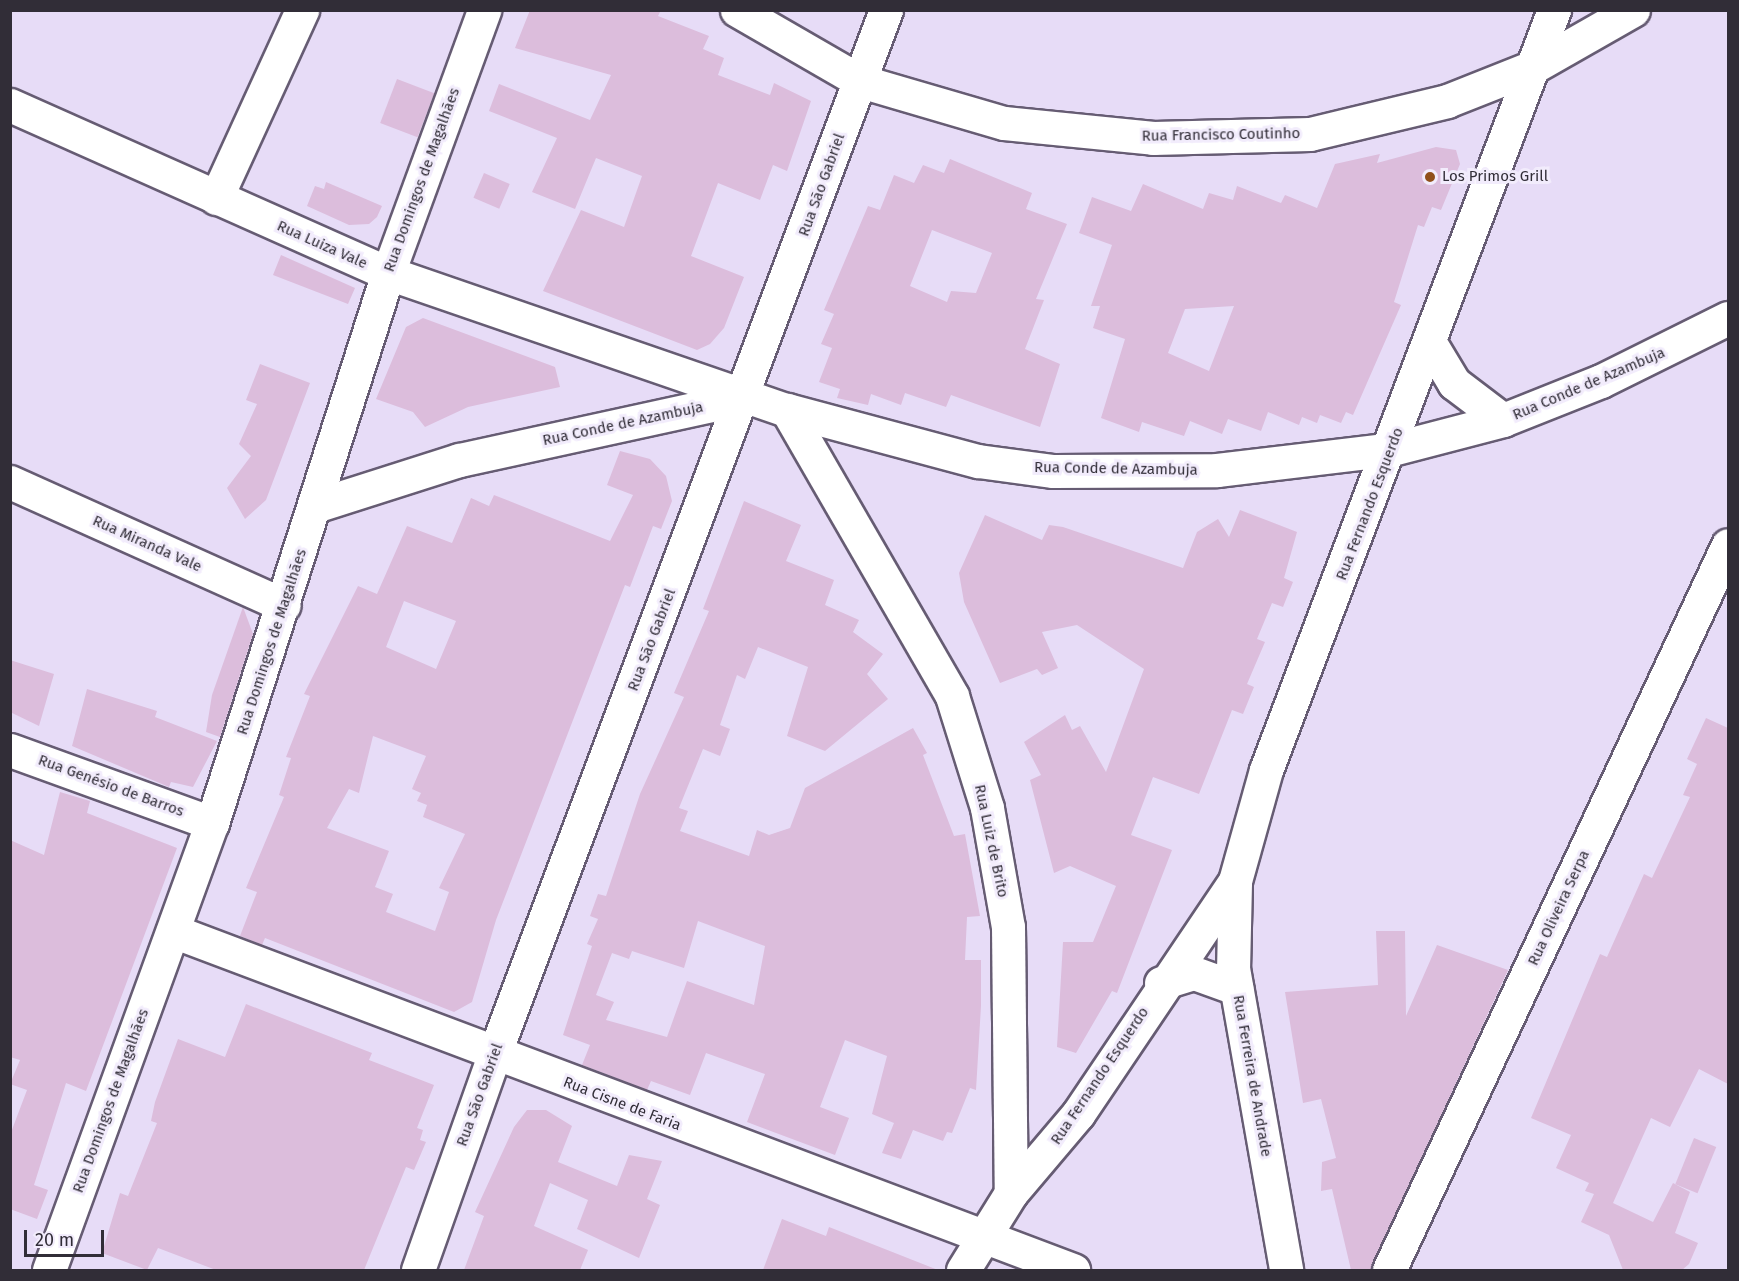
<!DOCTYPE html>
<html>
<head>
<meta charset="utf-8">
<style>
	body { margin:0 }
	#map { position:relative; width:1739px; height:1281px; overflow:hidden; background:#e7dcf7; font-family:"Fira Sans",sans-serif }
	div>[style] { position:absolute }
	.building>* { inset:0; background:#dcbddc; transform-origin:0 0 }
	.roads { filter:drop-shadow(2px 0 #665c73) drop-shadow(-2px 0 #665c73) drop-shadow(0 2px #665c73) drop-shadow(0 -2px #665c73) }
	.minor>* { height:33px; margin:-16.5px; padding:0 16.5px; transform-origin:16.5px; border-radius:16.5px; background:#fff }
	.dots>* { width:16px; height:16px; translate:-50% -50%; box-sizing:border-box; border:3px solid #f2ecfc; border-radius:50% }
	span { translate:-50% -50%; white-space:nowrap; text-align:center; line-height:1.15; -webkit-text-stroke:6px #f2ecfc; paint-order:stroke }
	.street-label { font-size:15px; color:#312d37 }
	.poi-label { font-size:15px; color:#312d37 }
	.left { translate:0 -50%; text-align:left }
	.frame { position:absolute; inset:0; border:12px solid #312d37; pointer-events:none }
	.scale { position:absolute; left:24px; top:1230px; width:80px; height:27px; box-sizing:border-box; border:3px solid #312d37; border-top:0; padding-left:8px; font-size:18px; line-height:21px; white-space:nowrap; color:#312d37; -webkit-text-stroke:4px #f2ecfc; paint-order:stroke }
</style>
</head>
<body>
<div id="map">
	<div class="building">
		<div style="clip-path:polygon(530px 10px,661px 10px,658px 16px,709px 36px,703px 49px,724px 58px,718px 75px,770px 95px,774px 83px,811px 101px,787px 171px,773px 165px,760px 200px,718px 183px,691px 256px,744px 277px,724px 328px,710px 344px,697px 350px,543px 291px,581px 210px,624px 227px,642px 176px,596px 158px,575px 209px,532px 192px,557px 138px,489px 111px,499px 84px,590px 120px,611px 75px,515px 48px)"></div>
		<div style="left:397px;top:79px;width:40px;height:47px;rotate:21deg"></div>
		<div style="clip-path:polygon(evenodd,1436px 147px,1456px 150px,1460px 164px,1441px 210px,1432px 207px,1424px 227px,1418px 225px,1394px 302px,1401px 305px,1353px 415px,1346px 412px,1341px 423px,1320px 415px,1317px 423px,1302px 417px,1299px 425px,1268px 412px,1261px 431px,1228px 419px,1222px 434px,1190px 421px,1184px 436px,1142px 422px,1139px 432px,1101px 418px,1125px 339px,1093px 328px,1100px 306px,1091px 306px,1112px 245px,1079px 233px,1092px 197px,1131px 211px,1143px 184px,1203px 209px,1209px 193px,1233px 200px,1237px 186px,1281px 203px,1285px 195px,1317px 208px,1335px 164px,1380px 154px,1377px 163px,1436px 147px,1234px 306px,1209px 371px,1168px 353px,1185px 309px,1234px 306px)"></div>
		<div style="clip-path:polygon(evenodd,950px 159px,1032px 193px,1026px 209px,1067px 224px,1036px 299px,1044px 300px,1025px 349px,1060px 364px,1040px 427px,951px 395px,946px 407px,905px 393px,901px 405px,871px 394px,868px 405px,837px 398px,840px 389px,819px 382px,832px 348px,821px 344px,834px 314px,824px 310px,868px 206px,880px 210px,894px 175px,914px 183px,923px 165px,944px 173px,950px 159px,932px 230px,992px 253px,976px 293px,951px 291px,947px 302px,910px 286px,932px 230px)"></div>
		<div style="left:484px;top:173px;width:28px;height:27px;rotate:23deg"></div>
		<div style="clip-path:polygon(326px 182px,382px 206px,377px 217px,369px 224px,349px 225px,307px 206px,315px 186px,324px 189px)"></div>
		<div style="clip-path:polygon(281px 255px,355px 288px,348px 304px,273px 275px)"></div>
		<div style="clip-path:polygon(423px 318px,555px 367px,560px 387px,468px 407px,425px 427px,413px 412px,376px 399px,406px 327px)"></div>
		<div style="clip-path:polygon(260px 364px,310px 383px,266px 500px,245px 519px,227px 488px,251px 456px,239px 444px,257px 404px,246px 400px)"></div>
		<div style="clip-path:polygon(evenodd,620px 451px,650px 459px,666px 476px,672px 501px,661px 529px,653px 526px,630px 587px,625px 585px,496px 920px,472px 1002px,454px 1012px,265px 938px,262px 945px,240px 936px,257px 892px,246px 888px,284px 797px,279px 795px,291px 758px,286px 757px,310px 696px,304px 694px,358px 586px,377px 594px,407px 526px,452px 543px,471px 498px,489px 506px,494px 495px,610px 541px,633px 495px,607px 485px,620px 451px,404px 601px,456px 621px,436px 669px,386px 647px,404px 601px,620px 451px,373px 736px,426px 756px,412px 789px,421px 793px,417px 801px,427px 805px,423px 817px,465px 834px,439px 888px,449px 892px,435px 931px,386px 912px,393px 894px,375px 887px,389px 851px,327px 828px,349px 789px,359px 793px,373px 736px)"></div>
		<div style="clip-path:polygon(evenodd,744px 501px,801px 525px,786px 561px,834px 580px,825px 605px,859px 620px,853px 632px,883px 654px,867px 674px,888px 699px,825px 751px,787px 736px,808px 667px,758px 647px,745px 679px,737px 675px,720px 725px,730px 729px,720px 756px,703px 749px,679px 808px,688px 811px,680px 831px,749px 856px,757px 830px,769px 835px,790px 828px,805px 788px,913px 728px,927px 753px,923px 755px,954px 836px,965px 834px,980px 916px,967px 917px,965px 960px,981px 960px,981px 1006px,976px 1090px,970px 1088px,952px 1133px,947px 1132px,943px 1141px,913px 1130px,901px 1159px,882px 1153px,894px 1123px,872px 1114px,887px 1056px,845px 1040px,820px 1107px,849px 1118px,835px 1155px,747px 1122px,765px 1074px,706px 1053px,690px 1095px,651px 1081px,647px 1090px,582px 1065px,590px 1045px,563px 1035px,592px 946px,587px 944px,598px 919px,590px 916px,598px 894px,606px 896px,640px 794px,684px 697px,674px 693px,709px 611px,703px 609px,744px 501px,698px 921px,765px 946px,754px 1005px,687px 981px,667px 1037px,606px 1020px,614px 1002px,596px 995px,612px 953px,629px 959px,632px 951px,684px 968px,698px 921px)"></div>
		<div style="clip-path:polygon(1240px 510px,1297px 532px,1284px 578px,1293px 582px,1283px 607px,1272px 603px,1257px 639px,1265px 642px,1247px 684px,1254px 687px,1243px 714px,1232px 710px,1199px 794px,1153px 777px,1131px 835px,1172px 850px,1117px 993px,1112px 991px,1076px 1053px,1057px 1047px,1063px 942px,1093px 942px,1116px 886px,1070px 866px,1054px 873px,1030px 780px,1041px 775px,1024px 742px,1065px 715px,1072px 730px,1080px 726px,1106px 772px,1144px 669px,1077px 625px,1042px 632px,1058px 668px,1042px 675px,1037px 669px,1000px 683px,964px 602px,959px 573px,985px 515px,1042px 540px,1049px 525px,1063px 527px,1183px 568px,1197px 532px,1218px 519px,1229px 537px)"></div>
		<div style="clip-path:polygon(243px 607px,253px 634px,220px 737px,206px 732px,212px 695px)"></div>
		<div style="clip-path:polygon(10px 660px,54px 674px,39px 726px,10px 712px)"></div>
		<div style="clip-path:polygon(87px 689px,157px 711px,155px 717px,217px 741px,193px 787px,171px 782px,169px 787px,72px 746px)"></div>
		<div style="clip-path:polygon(1706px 718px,1728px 728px,1728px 1084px,1699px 1069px,1670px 1127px,1651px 1118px,1613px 1203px,1653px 1222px,1673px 1183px,1690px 1192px,1675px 1233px,1698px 1243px,1689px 1264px,1682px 1270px,1623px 1270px,1609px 1235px,1581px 1222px,1594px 1194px,1585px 1191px,1589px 1183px,1556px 1168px,1571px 1135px,1531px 1118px,1600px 954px,1607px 957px,1644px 874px,1652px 878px,1690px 797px,1683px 795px,1697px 764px,1687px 759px)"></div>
		<div style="clip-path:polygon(60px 792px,90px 801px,87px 813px,177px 848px,86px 1091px,66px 1083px,34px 1185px,48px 1190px,37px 1219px,10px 1209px,10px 1135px,27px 1090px,10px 1084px,20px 1060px,10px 1057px,10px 840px,44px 855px)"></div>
		<div style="clip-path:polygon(1376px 931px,1405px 931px,1406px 1016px,1437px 945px,1508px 970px,1370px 1270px,1351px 1270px,1332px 1189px,1321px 1191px,1322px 1162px,1336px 1158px,1321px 1099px,1303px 1103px,1285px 992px,1378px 985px)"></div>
		<div style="clip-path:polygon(246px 1004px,372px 1053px,369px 1060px,434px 1085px,417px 1128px,423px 1130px,420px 1140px,426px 1142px,414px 1170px,406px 1167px,364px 1270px,216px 1270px,158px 1248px,147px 1270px,102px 1253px,120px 1193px,128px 1196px,157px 1123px,151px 1121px,155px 1102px,178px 1039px,225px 1057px)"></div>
		<div style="clip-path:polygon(527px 1110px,546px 1110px,572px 1126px,558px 1162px,617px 1186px,629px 1155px,662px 1161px,647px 1199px,660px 1205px,639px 1258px,577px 1229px,588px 1200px,550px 1183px,534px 1226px,588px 1250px,580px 1270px,464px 1270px,484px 1216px,475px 1212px,514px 1127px)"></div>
		<div style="left:1694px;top:1138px;width:24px;height:50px;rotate:22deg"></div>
		<div style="clip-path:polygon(782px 1219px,826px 1236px,829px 1227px,938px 1270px,763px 1270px)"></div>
	</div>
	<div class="roads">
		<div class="minor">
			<div style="left:737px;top:10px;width:142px;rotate:30deg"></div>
			<div style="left:860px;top:81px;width:150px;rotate:16.3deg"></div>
			<div style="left:1004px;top:123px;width:150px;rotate:5.7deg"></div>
			<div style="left:1153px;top:138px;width:157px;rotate:-1.5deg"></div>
			<div style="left:1310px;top:134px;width:141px;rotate:-13.5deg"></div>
			<div style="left:1447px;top:101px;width:92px;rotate:-21.6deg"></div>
			<div style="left:1533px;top:67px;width:115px;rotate:-29.7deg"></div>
			<div style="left:10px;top:105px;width:414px;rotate:24deg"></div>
			<div style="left:388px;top:273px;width:422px;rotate:19deg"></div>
			<div style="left:787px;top:410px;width:198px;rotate:15deg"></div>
			<div style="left:978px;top:461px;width:76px;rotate:7.6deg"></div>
			<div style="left:1053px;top:471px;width:164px;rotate:-0.3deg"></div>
			<div style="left:1217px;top:470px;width:176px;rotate:-6.8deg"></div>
			<div style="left:1392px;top:449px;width:115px;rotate:-14.6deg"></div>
			<div style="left:1503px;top:420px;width:105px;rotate:-21.7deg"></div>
			<div style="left:1601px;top:381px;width:142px;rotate:-26.4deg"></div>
			<div style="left:216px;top:198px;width:207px;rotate:-65.4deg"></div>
			<div style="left:1430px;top:343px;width:47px;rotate:59deg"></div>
			<div style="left:1454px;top:383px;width:61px;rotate:37.1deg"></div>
			<div style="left:787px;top:410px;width:330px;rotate:60deg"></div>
			<div style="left:952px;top:696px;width:117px;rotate:72.6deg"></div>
			<div style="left:987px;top:808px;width:121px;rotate:80deg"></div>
			<div style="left:1008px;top:927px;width:266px;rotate:89.4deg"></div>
			<div style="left:1011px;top:1193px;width:91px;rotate:121.9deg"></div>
			<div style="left:10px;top:482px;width:300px;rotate:24.2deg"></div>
			<div style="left:318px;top:505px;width:148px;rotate:-17.7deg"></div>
			<div style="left:459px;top:460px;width:292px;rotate:-12.3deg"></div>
			<div style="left:10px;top:750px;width:215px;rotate:19.9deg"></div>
			<div style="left:1235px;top:883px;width:85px;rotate:91.3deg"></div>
			<div style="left:1233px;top:968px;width:307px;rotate:80deg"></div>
			<div style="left:173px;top:931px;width:962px;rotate:20.64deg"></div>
			<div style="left:1161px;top:983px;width:34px;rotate:-17deg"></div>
			<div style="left:1194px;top:973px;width:45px;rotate:19.7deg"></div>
			<div style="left:1011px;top:1193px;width:104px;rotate:-49.7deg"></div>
			<div style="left:1078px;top:1114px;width:281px;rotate:-56deg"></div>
			<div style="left:1235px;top:881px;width:115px;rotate:-74.4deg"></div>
			<div style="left:1266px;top:770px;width:813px;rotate:-69.25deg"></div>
			<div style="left:49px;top:1270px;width:476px;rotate:-70deg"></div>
			<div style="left:212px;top:823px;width:577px;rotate:-72.26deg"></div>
			<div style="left:388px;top:273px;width:280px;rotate:-69.9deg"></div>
			<div style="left:418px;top:1270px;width:228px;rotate:-70.5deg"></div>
			<div style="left:494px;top:1055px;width:1116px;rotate:-69.44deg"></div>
			<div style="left:1389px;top:1270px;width:800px;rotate:-64.94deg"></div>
		</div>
	</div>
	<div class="dots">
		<div style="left:1430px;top:177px;background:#904f1a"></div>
	</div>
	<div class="street-label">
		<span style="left:1221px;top:135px;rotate:-1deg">Rua Francisco Coutinho</span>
		<span style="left:422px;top:180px;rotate:-70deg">Rua Domingos de Magalhães</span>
		<span style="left:822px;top:185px;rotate:-70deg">Rua São Gabriel</span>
		<span style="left:322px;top:245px;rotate:24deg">Rua Luiza Vale</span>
		<span style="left:1589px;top:384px;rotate:-23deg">Rua Conde de Azambuja</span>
		<span style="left:623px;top:424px;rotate:-12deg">Rua Conde de Azambuja</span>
		<span style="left:1116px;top:469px;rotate:1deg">Rua Conde de Azambuja</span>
		<span style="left:1370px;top:504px;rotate:-69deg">Rua Fernando Esquerdo</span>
		<span style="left:147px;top:544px;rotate:24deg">Rua Miranda Vale</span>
		<span style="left:652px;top:640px;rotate:-69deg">Rua São Gabriel</span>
		<span style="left:272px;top:642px;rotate:-72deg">Rua Domingos de Magalhães</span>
		<span style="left:111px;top:786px;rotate:20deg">Rua Genésio de Barros</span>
		<span style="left:991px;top:841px;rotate:78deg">Rua Luiz de Brito</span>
		<span style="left:1559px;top:908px;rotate:-65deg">Rua Oliveira Serpa</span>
		<span style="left:1100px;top:1076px;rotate:-56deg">Rua Fernando Esquerdo</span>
		<span style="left:1252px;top:1076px;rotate:80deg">Rua Ferreira de Andrade</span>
		<span style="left:480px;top:1095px;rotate:-70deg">Rua São Gabriel</span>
		<span style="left:111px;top:1101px;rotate:-70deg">Rua Domingos de Magalhães</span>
		<span style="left:622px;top:1104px;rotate:21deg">Rua Cisne de Faria</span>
	</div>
	<div class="poi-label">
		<span class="left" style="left:1442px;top:177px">Los Primos Grill</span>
	</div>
	<div class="frame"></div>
	<div class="scale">20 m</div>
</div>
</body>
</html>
